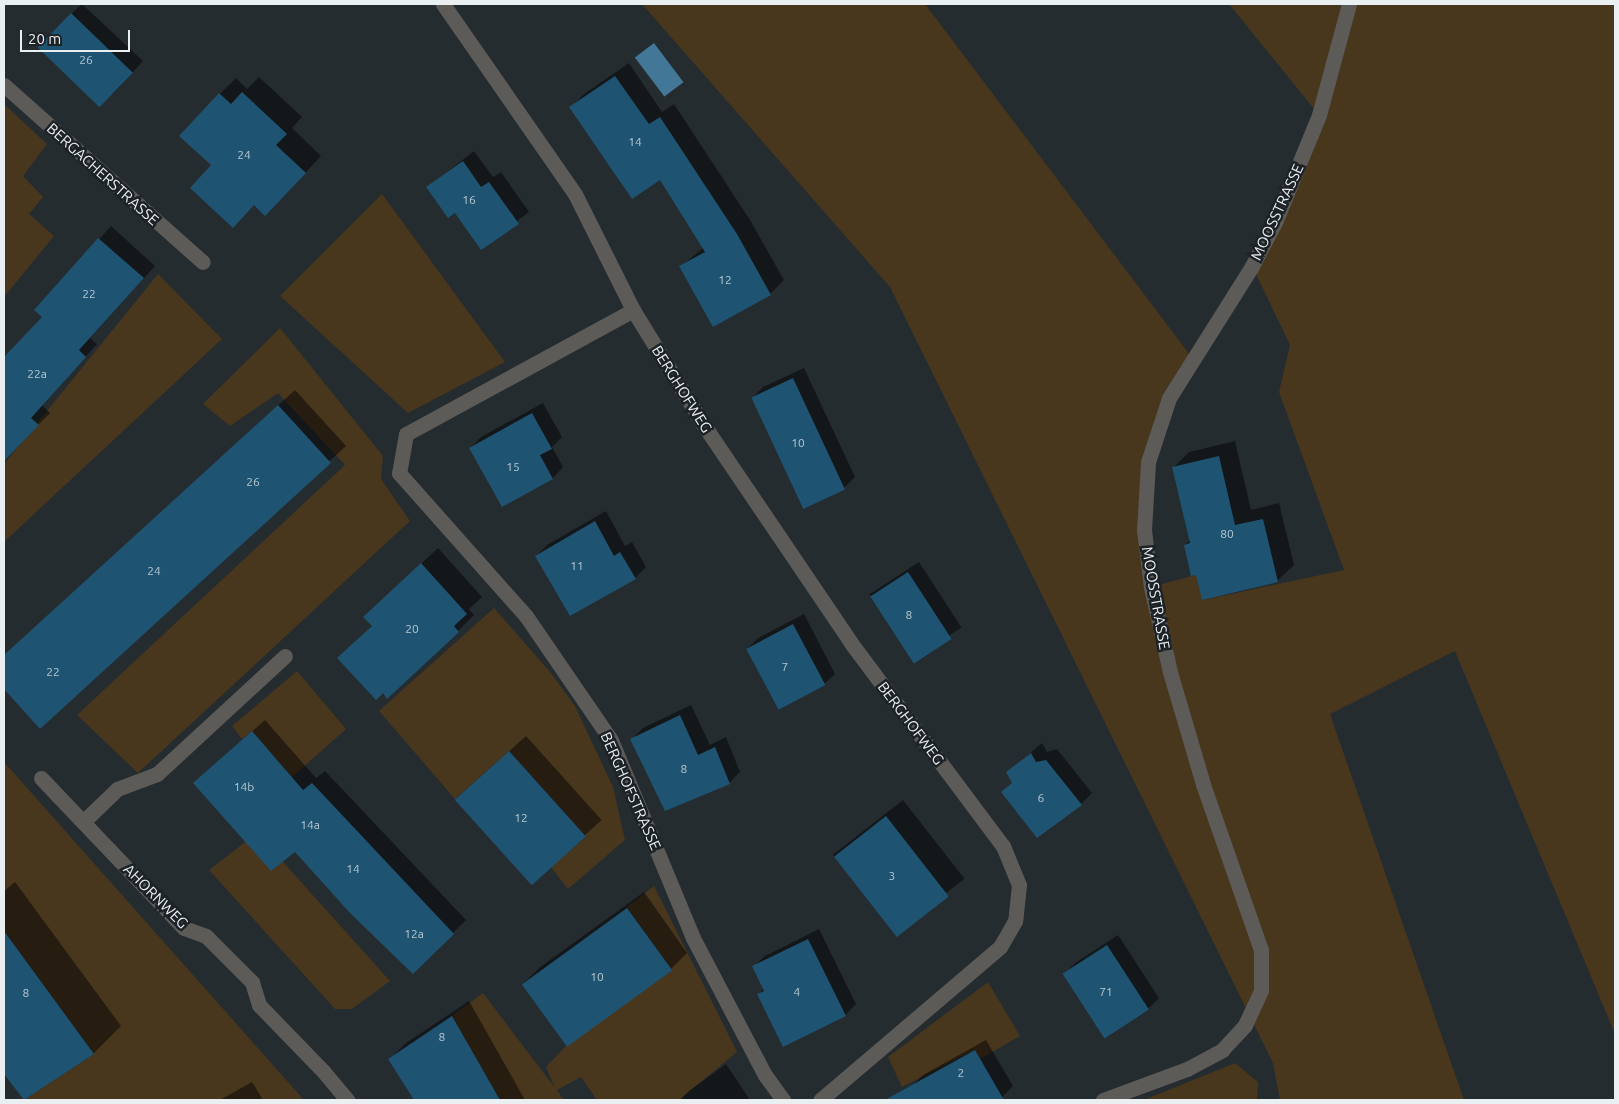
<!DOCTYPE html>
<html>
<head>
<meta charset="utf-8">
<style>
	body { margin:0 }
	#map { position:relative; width:1619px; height:1104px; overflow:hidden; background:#252c30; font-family:Ubuntu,sans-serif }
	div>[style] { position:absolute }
	.green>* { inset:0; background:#48361d }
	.water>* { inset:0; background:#437798; transform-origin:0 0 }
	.shadow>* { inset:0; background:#0007; transform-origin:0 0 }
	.building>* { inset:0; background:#1f5372; transform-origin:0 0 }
	.lane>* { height:15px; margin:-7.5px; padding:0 7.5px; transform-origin:7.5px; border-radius:7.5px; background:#5d5b58 }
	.street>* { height:15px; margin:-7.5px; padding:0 7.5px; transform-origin:7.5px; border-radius:7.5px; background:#5d5b58 }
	span { translate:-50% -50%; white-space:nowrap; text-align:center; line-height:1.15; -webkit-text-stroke:5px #1c2226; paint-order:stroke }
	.number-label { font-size:12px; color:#b7c8d2 }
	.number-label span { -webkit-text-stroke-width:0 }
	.street-label { font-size:15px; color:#eaeff2 }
	.frame { position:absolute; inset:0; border:5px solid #eaeff2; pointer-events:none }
	.scale { position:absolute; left:20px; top:30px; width:110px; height:22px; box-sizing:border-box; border:2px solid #eaeff2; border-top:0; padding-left:6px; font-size:15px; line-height:18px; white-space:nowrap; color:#eaeff2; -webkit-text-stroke:4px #1c2226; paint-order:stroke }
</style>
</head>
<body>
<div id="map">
	<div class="green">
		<div style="clip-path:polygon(642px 4px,925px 4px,1193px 359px,1148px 462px,1151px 587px,1196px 575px,1203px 600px,1344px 570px,1279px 392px,1290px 345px,1252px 266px,1319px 115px,1229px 4px,1615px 4px,1615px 1034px,1455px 651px,1330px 714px,1464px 1100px,1280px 1100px,1273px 1063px,890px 287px)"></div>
		<div style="clip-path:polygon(4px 104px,47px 144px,23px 176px,43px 197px,29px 214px,54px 236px,4px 297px)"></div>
		<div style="clip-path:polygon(382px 194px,505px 362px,408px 413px,280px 296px)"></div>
		<div style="clip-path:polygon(158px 274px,222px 339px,4px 542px,4px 464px)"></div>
		<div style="clip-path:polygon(280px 328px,383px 456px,381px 479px,410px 521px,138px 773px,77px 715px,345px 465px,278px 393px,230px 426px,203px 404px)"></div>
		<div style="clip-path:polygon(494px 608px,551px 673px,575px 706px,613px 787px,625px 840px,568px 889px,551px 867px,586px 837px,509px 751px,455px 799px,379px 711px)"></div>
		<div style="clip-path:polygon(297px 671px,346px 729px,292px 777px,252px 731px,242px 739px,232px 726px)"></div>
		<div style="clip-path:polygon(4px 762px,304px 1100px,238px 1100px,236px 1098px,231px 1100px,24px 1100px,94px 1054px,4px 931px)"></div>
		<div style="clip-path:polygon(257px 833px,390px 981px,352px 1009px,335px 1009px,209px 870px)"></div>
		<div style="clip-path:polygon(654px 886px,737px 1052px,679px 1100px,597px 1100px,581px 1077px,557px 1090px,564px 1100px,500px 1100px,452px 1016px,483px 993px,555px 1088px,546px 1067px,566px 1046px,672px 970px,627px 907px)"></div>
		<div style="clip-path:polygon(988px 982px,1020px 1036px,980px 1059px,974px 1050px,902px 1087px,888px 1057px)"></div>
		<div style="clip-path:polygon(1235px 1063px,1258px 1082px,1257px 1100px,1144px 1100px)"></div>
	</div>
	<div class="water">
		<div style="left:654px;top:43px;width:49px;height:24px;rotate:53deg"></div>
	</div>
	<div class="shadow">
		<div style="clip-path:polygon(82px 4px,143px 61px,112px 95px,71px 14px)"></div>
		<div style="clip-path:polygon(629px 63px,662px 112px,674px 104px,750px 220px,784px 280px,770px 294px,681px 266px,703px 248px,660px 179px,571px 107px,584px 94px)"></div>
		<div style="clip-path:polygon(259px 77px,302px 117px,292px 128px,321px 156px,281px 199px,213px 165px,220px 94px,236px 78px,247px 89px)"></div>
		<div style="clip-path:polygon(474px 151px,493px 177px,501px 172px,529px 212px,482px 248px,456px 211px,428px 187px)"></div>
		<div style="clip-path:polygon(111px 226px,155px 266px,90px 338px,97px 344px,42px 405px,50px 413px,4px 460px,4px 359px,44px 316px,36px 310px)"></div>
		<div style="clip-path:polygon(804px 368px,855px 477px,844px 488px,752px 398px,763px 387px)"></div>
		<div style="clip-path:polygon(295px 390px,346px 446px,40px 727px,4px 688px,4px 656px)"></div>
		<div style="clip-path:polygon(543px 403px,562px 437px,552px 447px,563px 467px,553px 478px,502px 505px,470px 448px,481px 437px)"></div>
		<div style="clip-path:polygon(1235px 441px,1251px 510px,1279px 503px,1294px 565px,1277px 581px,1197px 573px,1185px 545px,1190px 540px,1173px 468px,1189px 452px)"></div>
		<div style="clip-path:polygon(606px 511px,625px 546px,632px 542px,646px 567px,635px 578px,536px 556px,547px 545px)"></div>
		<div style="clip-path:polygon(438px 548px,482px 597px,469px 609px,474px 615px,458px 631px,383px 692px,339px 658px,373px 625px,381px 601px)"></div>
		<div style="left:919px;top:562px;width:78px;height:59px;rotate:57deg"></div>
		<div style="clip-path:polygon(804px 614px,835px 674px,824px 684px,747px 649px,758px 638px)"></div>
		<div style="clip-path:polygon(691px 705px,710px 745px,726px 737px,740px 772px,729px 783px,632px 739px,643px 728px)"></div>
		<div style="clip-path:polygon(265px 720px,316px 778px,325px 771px,466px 920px,413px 973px,296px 851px,194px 783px)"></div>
		<div style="left:526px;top:736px;width:113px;height:94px;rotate:48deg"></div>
		<div style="clip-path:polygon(1042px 743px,1047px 752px,1057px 749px,1092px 793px,1081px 804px,1013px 782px,1008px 772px)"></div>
		<div style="left:903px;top:800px;width:100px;height:89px;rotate:52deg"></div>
		<div style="clip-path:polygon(15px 882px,121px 1026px,94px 1053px,24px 1099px,4px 1072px,4px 891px)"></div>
		<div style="clip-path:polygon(644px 892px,687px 953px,671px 969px,523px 984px,539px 968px)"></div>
		<div style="clip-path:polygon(819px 929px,856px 1004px,845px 1015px,759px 994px,764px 988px,754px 966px,765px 956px)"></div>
		<div style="clip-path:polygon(1118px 935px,1159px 998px,1148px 1009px,1065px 974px,1075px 963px)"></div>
		<div style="clip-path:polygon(469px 1001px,525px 1100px,415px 1100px,390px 1059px,406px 1043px)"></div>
		<div style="clip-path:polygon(986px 1040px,1013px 1086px,1002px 1097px,997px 1100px,908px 1100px,917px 1095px,912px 1086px,923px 1075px)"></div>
		<div style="clip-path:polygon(726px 1064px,750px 1100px,680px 1100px,689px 1091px)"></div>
		<div style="clip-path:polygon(252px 1082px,263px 1100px,220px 1100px)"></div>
	</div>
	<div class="building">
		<div style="left:71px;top:13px;width:86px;height:48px;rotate:44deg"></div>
		<div style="clip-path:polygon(615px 76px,649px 124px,660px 117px,737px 234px,771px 295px,713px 327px,679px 266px,705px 252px,660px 180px,632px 199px,569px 107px)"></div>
		<div style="clip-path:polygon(242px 92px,287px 134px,276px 145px,306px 173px,265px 216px,254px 205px,233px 228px,190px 188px,211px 165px,179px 136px,219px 93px,231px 104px)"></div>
		<div style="clip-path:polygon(463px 161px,481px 187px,489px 182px,519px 224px,481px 250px,455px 213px,448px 218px,426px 187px)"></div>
		<div style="clip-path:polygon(98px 238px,144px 278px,79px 350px,86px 357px,31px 418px,39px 425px,4px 461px,4px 357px,42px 317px,34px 310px)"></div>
		<div style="left:793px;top:378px;width:123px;height:46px;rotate:65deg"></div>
		<div style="clip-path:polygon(278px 405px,331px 463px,40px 729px,4px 689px,4px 655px)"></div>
		<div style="clip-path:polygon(532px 413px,552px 449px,540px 455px,553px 479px,502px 507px,469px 448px)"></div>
		<div style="clip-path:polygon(1219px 456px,1235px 525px,1263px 519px,1278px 582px,1202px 600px,1196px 575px,1191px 576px,1184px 545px,1190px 543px,1172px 467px)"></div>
		<div style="clip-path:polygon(595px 521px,614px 556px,620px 552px,636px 579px,570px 616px,535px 556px)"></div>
		<div style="clip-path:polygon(421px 563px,467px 614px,454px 626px,459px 632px,387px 699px,383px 693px,376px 700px,337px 658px,372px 626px,363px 617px)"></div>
		<div style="left:908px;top:572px;width:80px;height:45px;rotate:57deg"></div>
		<div style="left:793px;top:624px;width:69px;height:53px;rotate:62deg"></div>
		<div style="clip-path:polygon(680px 715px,698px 755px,715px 747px,730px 784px,665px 811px,630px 739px)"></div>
		<div style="clip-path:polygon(252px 731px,303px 790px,312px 783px,454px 934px,413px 974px,350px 913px,295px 852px,271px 871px,193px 783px)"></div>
		<div style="left:509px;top:751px;width:115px;height:73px;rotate:48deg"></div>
		<div style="clip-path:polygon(1031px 753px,1036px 762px,1046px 760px,1082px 805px,1037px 838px,1001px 792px,1012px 783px,1006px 772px)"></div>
		<div style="left:886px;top:816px;width:102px;height:66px;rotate:52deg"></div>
		<div style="left:627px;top:908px;width:77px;height:130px;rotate:54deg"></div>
		<div style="clip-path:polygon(4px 931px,94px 1054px,24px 1100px,4px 1074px)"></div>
		<div style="clip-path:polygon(808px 939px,846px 1016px,783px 1047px,757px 994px,764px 991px,752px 966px)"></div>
		<div style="left:1107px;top:945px;width:77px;height:53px;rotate:57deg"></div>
		<div style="clip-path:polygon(452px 1016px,500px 1100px,414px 1100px,388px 1059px)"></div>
		<div style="clip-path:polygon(975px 1050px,1004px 1100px,885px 1100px)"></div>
	</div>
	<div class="lane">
		<div style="left:443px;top:4px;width:231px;rotate:55.2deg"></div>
		<div style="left:575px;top:194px;width:130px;rotate:63.4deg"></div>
		<div style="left:406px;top:434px;width:259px;rotate:-28.6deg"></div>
		<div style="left:633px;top:310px;width:134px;rotate:58.4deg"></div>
		<div style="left:703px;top:424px;width:264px;rotate:55.9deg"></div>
		<div style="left:851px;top:643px;width:254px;rotate:53.2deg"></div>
		<div style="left:1003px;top:846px;width:42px;rotate:67.7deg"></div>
		<div style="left:1019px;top:885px;width:36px;rotate:96deg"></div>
		<div style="left:1015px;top:921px;width:30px;rotate:120deg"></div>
		<div style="left:1000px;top:947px;width:236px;rotate:139.6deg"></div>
		<div style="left:83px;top:822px;width:47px;rotate:-44.1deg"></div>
		<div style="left:117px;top:789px;width:43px;rotate:-20.6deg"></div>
		<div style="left:157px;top:774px;width:174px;rotate:-42.7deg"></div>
	</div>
	<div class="street">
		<div style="left:4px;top:85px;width:266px;rotate:41.7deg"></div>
		<div style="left:406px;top:434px;width:40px;rotate:100deg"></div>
		<div style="left:399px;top:473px;width:191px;rotate:48.4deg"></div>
		<div style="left:526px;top:616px;width:150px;rotate:55.6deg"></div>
		<div style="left:611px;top:740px;width:214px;rotate:67.5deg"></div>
		<div style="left:693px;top:938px;width:155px;rotate:62.3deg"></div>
		<div style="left:765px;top:1075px;width:31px;rotate:54deg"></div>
		<div style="left:41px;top:778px;width:207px;rotate:46.4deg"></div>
		<div style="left:184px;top:928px;width:23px;rotate:20deg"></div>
		<div style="left:206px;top:936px;width:65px;rotate:45deg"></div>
		<div style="left:252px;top:982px;width:24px;rotate:73deg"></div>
		<div style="left:259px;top:1005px;width:92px;rotate:45.9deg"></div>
		<div style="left:323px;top:1071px;width:38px;rotate:50deg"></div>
		<div style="left:1103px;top:1100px;width:90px;rotate:-20.3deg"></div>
		<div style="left:1187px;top:1069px;width:40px;rotate:-28deg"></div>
		<div style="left:1222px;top:1050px;width:34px;rotate:-47deg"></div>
		<div style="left:1245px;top:1025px;width:38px;rotate:-65deg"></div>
		<div style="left:1261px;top:990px;width:40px;rotate:-90deg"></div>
		<div style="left:1261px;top:950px;width:176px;rotate:-109.3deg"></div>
		<div style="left:1203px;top:784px;width:117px;rotate:-106.4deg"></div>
		<div style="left:1170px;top:672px;width:87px;rotate:-102.6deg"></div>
		<div style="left:1151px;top:587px;width:57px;rotate:-97deg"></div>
		<div style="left:1144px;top:530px;width:68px;rotate:-86.6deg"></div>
		<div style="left:1148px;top:462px;width:67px;rotate:-71.8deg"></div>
		<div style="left:1169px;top:398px;width:156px;rotate:-57.8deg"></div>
		<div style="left:1252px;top:266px;width:52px;rotate:-62.4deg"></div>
		<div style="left:1276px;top:220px;width:113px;rotate:-67.7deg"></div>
		<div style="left:1319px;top:115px;width:115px;rotate:-74.9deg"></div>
	</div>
	<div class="number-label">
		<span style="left:86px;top:60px">26</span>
		<span style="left:635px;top:142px">14</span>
		<span style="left:244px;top:155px">24</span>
		<span style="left:469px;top:200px">16</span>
		<span style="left:725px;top:280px">12</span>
		<span style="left:89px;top:294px">22</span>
		<span style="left:37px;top:374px">22a</span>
		<span style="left:798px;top:443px">10</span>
		<span style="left:513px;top:467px">15</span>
		<span style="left:253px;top:482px">26</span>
		<span style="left:1227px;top:534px">80</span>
		<span style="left:577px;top:566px">11</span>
		<span style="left:154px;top:571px">24</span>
		<span style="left:909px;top:615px">8</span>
		<span style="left:412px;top:629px">20</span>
		<span style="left:785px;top:667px">7</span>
		<span style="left:53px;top:672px">22</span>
		<span style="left:684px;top:769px">8</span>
		<span style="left:244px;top:787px">14b</span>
		<span style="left:1041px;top:798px">6</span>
		<span style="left:521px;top:818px">12</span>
		<span style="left:310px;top:825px">14a</span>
		<span style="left:353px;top:869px">14</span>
		<span style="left:892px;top:876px">3</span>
		<span style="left:414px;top:934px">12a</span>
		<span style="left:597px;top:977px">10</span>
		<span style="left:797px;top:992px">4</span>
		<span style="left:1106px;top:992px">71</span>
		<span style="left:26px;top:993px">8</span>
		<span style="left:442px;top:1037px">8</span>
		<span style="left:961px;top:1073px">2</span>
	</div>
	<div class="street-label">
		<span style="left:103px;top:174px;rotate:42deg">BERGACHERSTRASSE</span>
		<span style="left:1277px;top:212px;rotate:-65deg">MOOSSTRASSE</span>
		<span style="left:682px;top:389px;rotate:58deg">BERGHOFWEG</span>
		<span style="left:1156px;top:598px;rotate:80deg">MOOSSTRASSE</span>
		<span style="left:911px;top:723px;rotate:53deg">BERGHOFWEG</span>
		<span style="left:631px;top:791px;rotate:66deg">BERGHOFSTRASSE</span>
		<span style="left:156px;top:896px;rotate:45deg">AHORNWEG</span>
	</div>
	<div class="frame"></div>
	<div class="scale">20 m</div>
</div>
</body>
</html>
